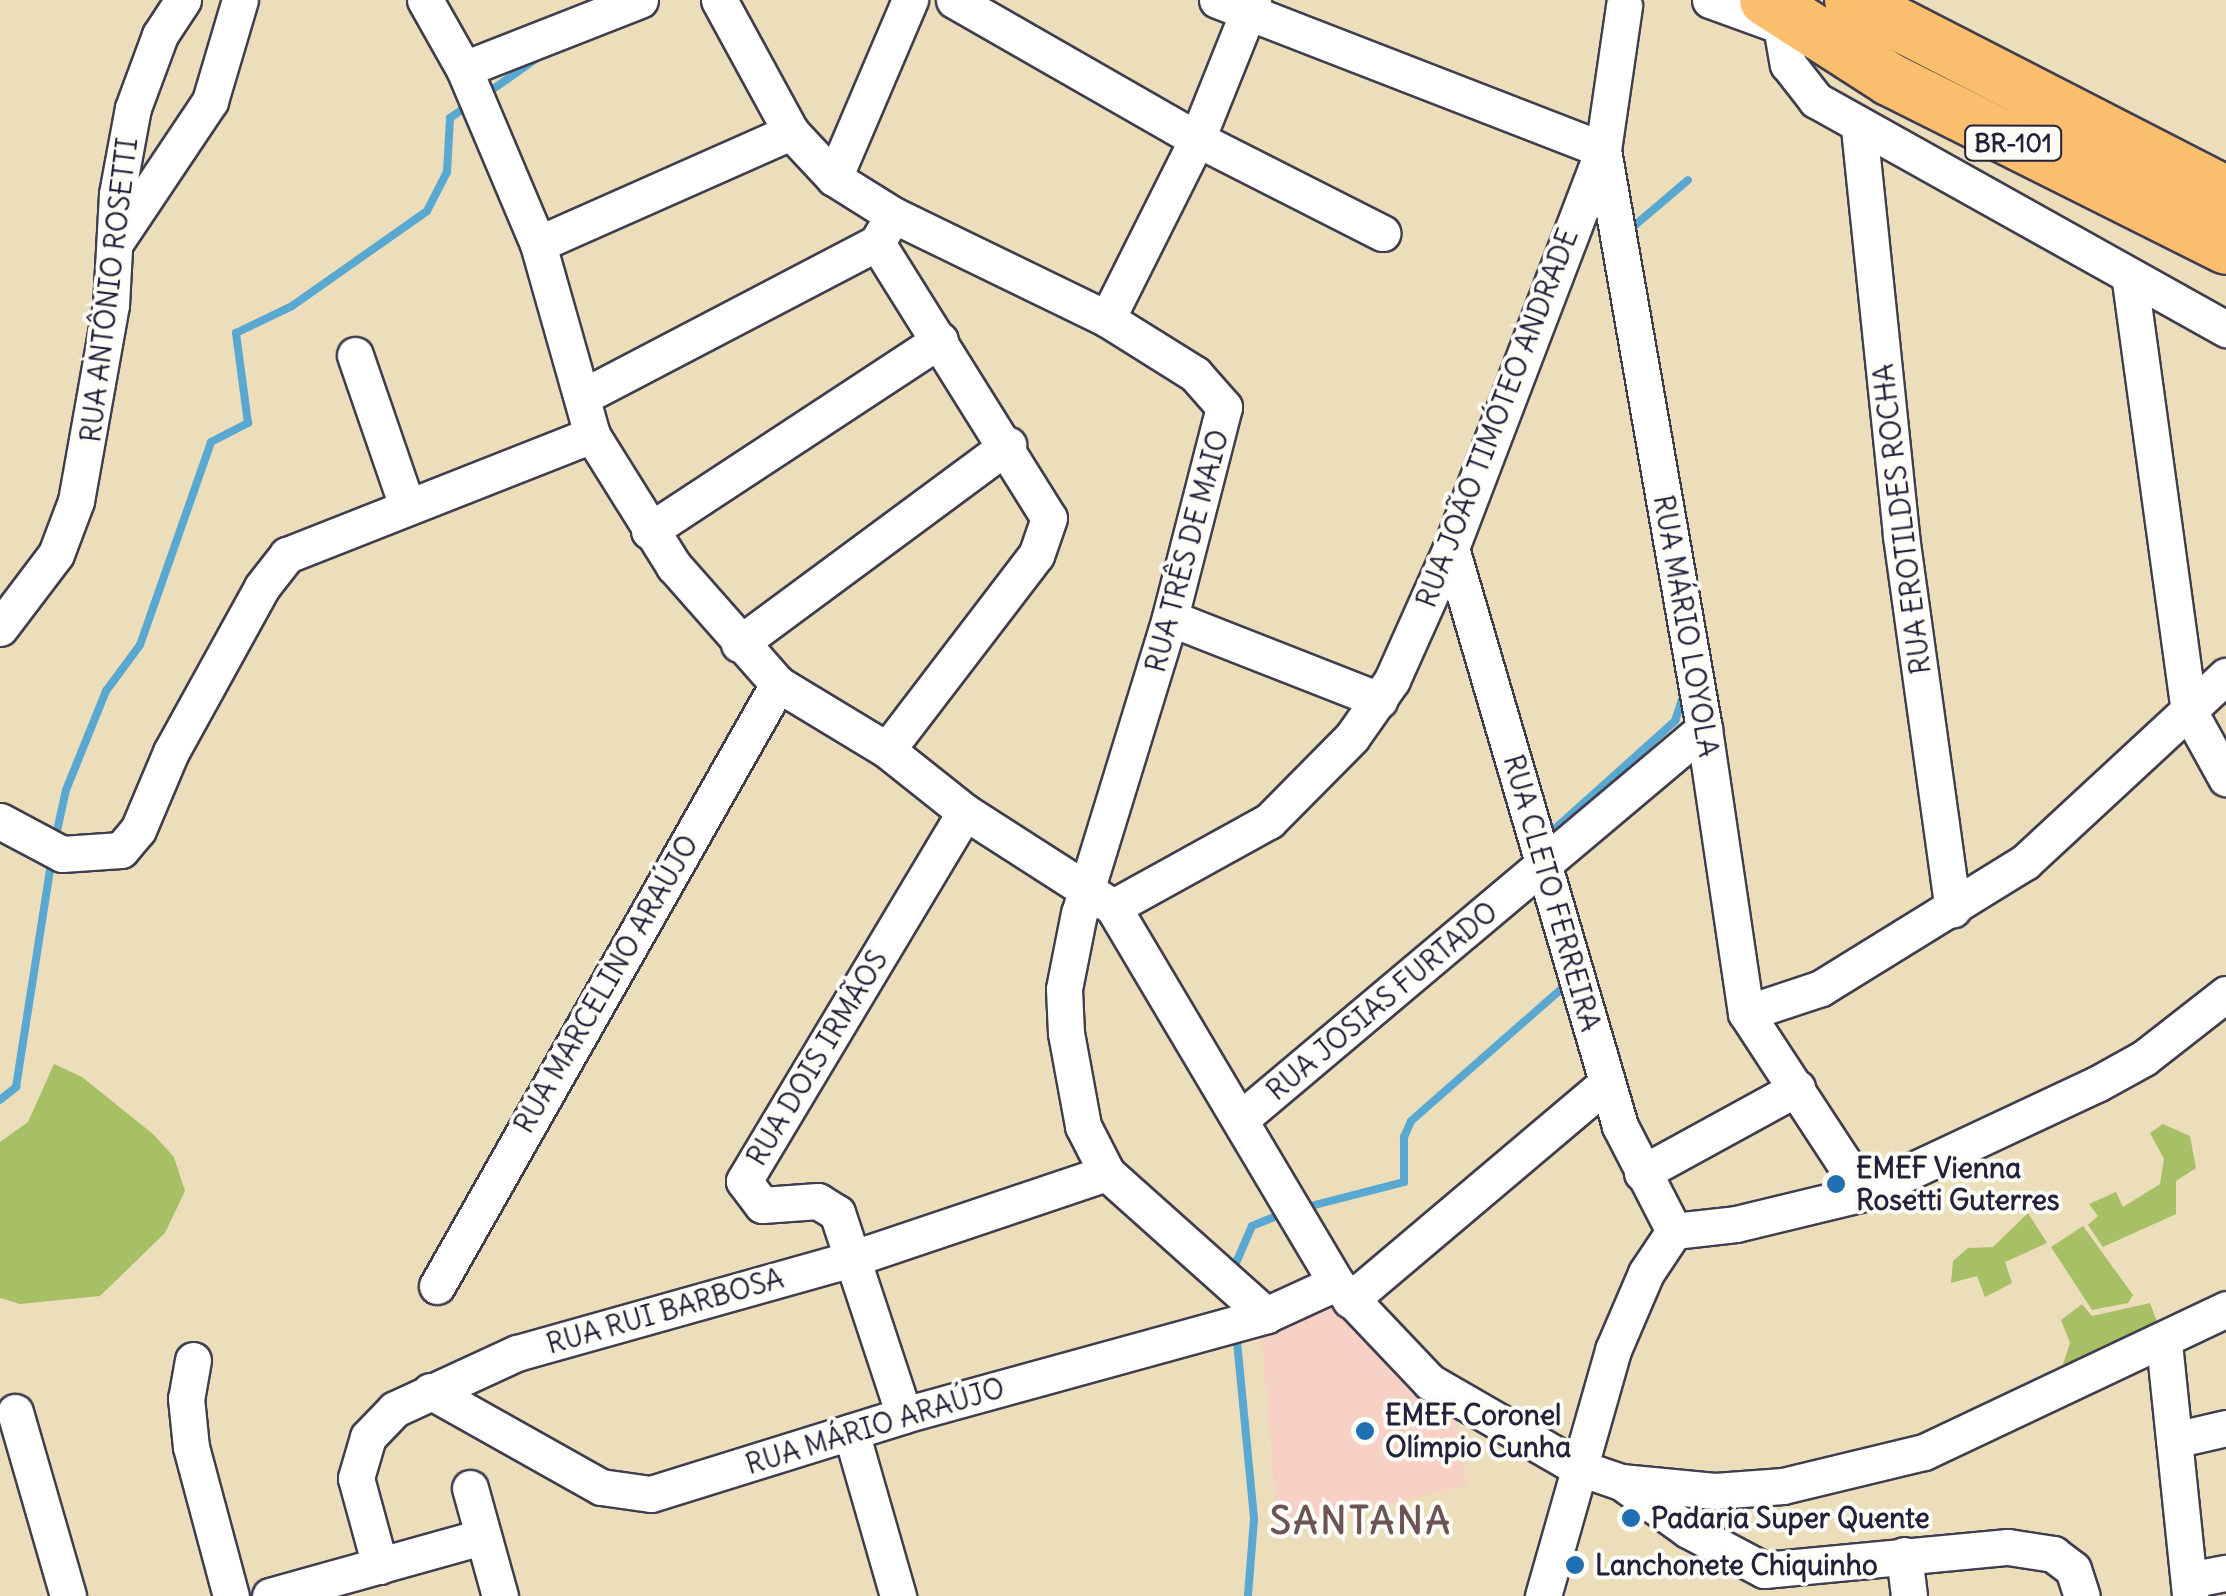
<!DOCTYPE html>
<html>
<head>
<meta charset="utf-8">
<style>
	body { margin:0 }
	#map { position:relative; width:2226px; height:1596px; overflow:hidden; background:#ecdeba; font-family:Delius,sans-serif }
	div>[style] { position:absolute }
	.built>* { inset:0; background:#f7d1c6 }
	.green>* { inset:0; background:#a7c066 }
	.stream>* { height:8px; margin:-4px; padding:0 4px; transform-origin:4px; border-radius:4px; background:#58a8d2 }
	.roads { filter:drop-shadow(2px 0 #403e4e) drop-shadow(-2px 0 #403e4e) drop-shadow(0 2px #403e4e) drop-shadow(0 -2px #403e4e) }
	.minor>* { height:35px; margin:-17.5px; padding:0 17.5px; transform-origin:17.5px; border-radius:17.5px; background:#fff }
	.highway>* { height:52px; margin:-26px; padding:0 26px; transform-origin:26px; border-radius:26px; background:#f9bf6d }
	.dots>* { width:28px; height:28px; translate:-50% -50%; box-sizing:border-box; border:5px solid #fdfcf7; border-radius:50% }
	span { translate:-50% -50%; white-space:nowrap; text-align:center; line-height:1.15; -webkit-text-stroke:8px #fdfcf7; paint-order:stroke }
	.shield-label span { padding:2px 8px; background:#fdfcf7; border:2px solid; border-radius:8px; -webkit-text-stroke-width:0 }
	.shield-label { font-size:25px; color:#22223b; font-weight:700 }
	.street-label { font-size:28px; color:#22223b }
	.poi-label { font-size:28px; color:#22223b; font-weight:700 }
	.left { translate:0 -50%; text-align:left }
	.district-label { font-size:38px; color:#6c5456; font-weight:700; letter-spacing:2.5px }
</style>
</head>
<body>
<div id="map">
	<div class="built">
		<div style="clip-path:polygon(1335px 1307px,1385px 1361px,1453px 1407px,1467px 1485px,1278px 1531px,1261px 1333px)"></div>
	</div>
	<div class="green">
		<div style="clip-path:polygon(54px 1064px,82px 1077px,153px 1134px,174px 1157px,185px 1191px,165px 1233px,100px 1296px,20px 1304px,0 1298px,0 1142px,28px 1122px)"></div>
		<div style="clip-path:polygon(2163px 1124px,2190px 1136px,2196px 1168px,2176px 1181px,2176px 1214px,2103px 1247px,2088px 1225px,2098px 1216px,2089px 1204px,2116px 1192px,2123px 1207px,2160px 1184px,2164px 1159px,2150px 1133px)"></div>
		<div style="clip-path:polygon(2028px 1213px,2047px 1243px,2005px 1262px,2012px 1283px,1985px 1297px,1977px 1276px,1951px 1283px,1953px 1261px,1968px 1248px,1993px 1247px)"></div>
		<div style="clip-path:polygon(2083px 1226px,2133px 1295px,2128px 1303px,2092px 1310px,2051px 1247px)"></div>
		<div style="clip-path:polygon(2150px 1303px,2160px 1330px,2072px 1367px,2063px 1364px,2070px 1343px,2061px 1320px,2082px 1304px,2092px 1316px)"></div>
	</div>
	<div class="stream">
		<div style="left:486px;top:94px;width:66px;rotate:-35.1deg"></div>
		<div style="left:1627px;top:232px;width:80px;rotate:-40.4deg"></div>
		<div style="left:1548px;top:835px;width:171px;rotate:-41.9deg"></div>
		<div style="left:1675px;top:721px;width:23px;rotate:-72deg"></div>
		<div style="left:55px;top:840px;width:51px;rotate:-77.6deg"></div>
		<div style="left:66px;top:790px;width:107px;rotate:-68deg"></div>
		<div style="left:106px;top:691px;width:57px;rotate:-53.5deg"></div>
		<div style="left:140px;top:645px;width:215px;rotate:-70.7deg"></div>
		<div style="left:211px;top:442px;width:42px;rotate:-27.2deg"></div>
		<div style="left:248px;top:423px;width:91px;rotate:-97.6deg"></div>
		<div style="left:236px;top:333px;width:62px;rotate:-25.7deg"></div>
		<div style="left:292px;top:306px;width:165px;rotate:-35.1deg"></div>
		<div style="left:427px;top:211px;width:44px;rotate:-62.9deg"></div>
		<div style="left:447px;top:172px;width:54px;rotate:-86.8deg"></div>
		<div style="left:450px;top:118px;width:24px;rotate:-35deg"></div>
		<div style="left:0;top:1100px;width:21px;rotate:-39deg"></div>
		<div style="left:16px;top:1087px;width:232px;rotate:-81.1deg"></div>
		<div style="left:1303px;top:1208px;width:104px;rotate:-14.4deg"></div>
		<div style="left:1404px;top:1182px;width:45px;rotate:-90deg"></div>
		<div style="left:1404px;top:1137px;width:17px;rotate:-66deg"></div>
		<div style="left:1411px;top:1121px;width:208px;rotate:-41.3deg"></div>
		<div style="left:1232px;top:1272px;width:50px;rotate:-66.5deg"></div>
		<div style="left:1252px;top:1226px;width:35px;rotate:-22deg"></div>
		<div style="left:1236px;top:1331px;width:189px;rotate:84.5deg"></div>
		<div style="left:1254px;top:1519px;width:77px;rotate:94.5deg"></div>
	</div>
	<div class="roads">
		<div class="minor">
			<div style="left:425px;top:0;width:79px;rotate:60.5deg"></div>
			<div style="left:464px;top:69px;width:190px;rotate:67.1deg"></div>
			<div style="left:538px;top:244px;width:198px;rotate:74.2deg"></div>
			<div style="left:592px;top:435px;width:155px;rotate:58deg"></div>
			<div style="left:674px;top:566px;width:157px;rotate:48.6deg"></div>
			<div style="left:778px;top:684px;width:127px;rotate:31.2deg"></div>
			<div style="left:887px;top:750px;width:100px;rotate:38.5deg"></div>
			<div style="left:965px;top:812px;width:176px;rotate:32.7deg"></div>
			<div style="left:1113px;top:907px;width:437px;rotate:59.3deg"></div>
			<div style="left:1336px;top:1283px;width:137px;rotate:46.5deg"></div>
			<div style="left:1430px;top:1382px;width:170px;rotate:30deg"></div>
			<div style="left:1577px;top:1467px;width:46px;rotate:18.8deg"></div>
			<div style="left:1621px;top:1482px;width:94px;rotate:5.5deg"></div>
			<div style="left:1715px;top:1491px;width:68px;rotate:-4.2deg"></div>
			<div style="left:1783px;top:1486px;width:145px;rotate:-13.6deg"></div>
			<div style="left:1924px;top:1452px;width:334px;rotate:-25.3deg"></div>
			<div style="left:719px;top:0;width:150px;rotate:61.4deg"></div>
			<div style="left:791px;top:132px;width:63px;rotate:46.9deg"></div>
			<div style="left:834px;top:178px;width:70px;rotate:32.1deg"></div>
			<div style="left:893px;top:215px;width:32px;rotate:120deg"></div>
			<div style="left:877px;top:243px;width:324px;rotate:58deg"></div>
			<div style="left:1049px;top:518px;width:39px;rotate:109deg"></div>
			<div style="left:1036px;top:555px;width:245px;rotate:127.4deg"></div>
			<div style="left:954px;top:0;width:280px;rotate:29.8deg"></div>
			<div style="left:1197px;top:139px;width:208px;rotate:26.9deg"></div>
			<div style="left:1217px;top:0;width:414px;rotate:21.2deg"></div>
			<div style="left:1710px;top:0;width:88px;rotate:19.9deg"></div>
			<div style="left:1781px;top:26px;width:39px;rotate:80deg"></div>
			<div style="left:1788px;top:64px;width:46px;rotate:52.1deg"></div>
			<div style="left:1816px;top:100px;width:470px;rotate:29.2deg"></div>
			<div style="left:464px;top:69px;width:189px;rotate:-21.4deg"></div>
			<div style="left:1859px;top:128px;width:410px;rotate:84.1deg"></div>
			<div style="left:1901px;top:536px;width:377px;rotate:82.1deg"></div>
			<div style="left:1603px;top:150px;width:588px;rotate:80.1deg"></div>
			<div style="left:1704px;top:729px;width:287px;rotate:81.6deg"></div>
			<div style="left:1746px;top:1013px;width:215px;rotate:56.8deg"></div>
			<div style="left:834px;top:178px;width:194px;rotate:-66.9deg"></div>
			<div style="left:893px;top:215px;width:238px;rotate:25.9deg"></div>
			<div style="left:1107px;top:319px;width:104px;rotate:32deg"></div>
			<div style="left:1195px;top:374px;width:44px;rotate:48.7deg"></div>
			<div style="left:1224px;top:407px;width:218px;rotate:104.4deg"></div>
			<div style="left:1170px;top:618px;width:309px;rotate:107.1deg"></div>
			<div style="left:1079px;top:913px;width:77px;rotate:101.2deg"></div>
			<div style="left:1064px;top:989px;width:44px;rotate:87.4deg"></div>
			<div style="left:1066px;top:1033px;width:95px;rotate:79.6deg"></div>
			<div style="left:1083px;top:1126px;width:53px;rotate:62.9deg"></div>
			<div style="left:1107px;top:1173px;width:213px;rotate:41.8deg"></div>
			<div style="left:117px;top:240px;width:167px;rotate:-56.2deg"></div>
			<div style="left:210px;top:101px;width:105px;rotate:-73.5deg"></div>
			<div style="left:538px;top:244px;width:277px;rotate:-23.9deg"></div>
			<div style="left:2130px;top:281px;width:434px;rotate:82.2deg"></div>
			<div style="left:2189px;top:711px;width:77px;rotate:61.1deg"></div>
			<div style="left:1107px;top:319px;width:201px;rotate:-63.4deg"></div>
			<div style="left:1197px;top:139px;width:150px;rotate:-68.1deg"></div>
			<div style="left:355px;top:355px;width:160px;rotate:71deg"></div>
			<div style="left:582px;top:397px;width:333px;rotate:-27.6deg"></div>
			<div style="left:649px;top:531px;width:348px;rotate:-33.3deg"></div>
			<div style="left:1451px;top:548px;width:602px;rotate:73.7deg"></div>
			<div style="left:1620px;top:1126px;width:118px;rotate:62.8deg"></div>
			<div style="left:1170px;top:618px;width:225px;rotate:21.4deg"></div>
			<div style="left:0;top:628px;width:93px;rotate:-52.9deg"></div>
			<div style="left:56px;top:554px;width:57px;rotate:-69.3deg"></div>
			<div style="left:76px;top:501px;width:199px;rotate:-79.9deg"></div>
			<div style="left:111px;top:305px;width:111px;rotate:-86.9deg"></div>
			<div style="left:117px;top:194px;width:87px;rotate:-79.5deg"></div>
			<div style="left:133px;top:108px;width:78px;rotate:-69.7deg"></div>
			<div style="left:160px;top:35px;width:42px;rotate:-56.7deg"></div>
			<div style="left:739px;top:644px;width:335px;rotate:-36.5deg"></div>
			<div style="left:0;top:821px;width:70px;rotate:28deg"></div>
			<div style="left:62px;top:854px;width:59px;rotate:-3.9deg"></div>
			<div style="left:121px;top:850px;width:26px;rotate:-50deg"></div>
			<div style="left:138px;top:830px;width:85px;rotate:-67.1deg"></div>
			<div style="left:171px;top:752px;width:188px;rotate:-61.1deg"></div>
			<div style="left:262px;top:587px;width:41px;rotate:-52deg"></div>
			<div style="left:287px;top:555px;width:328px;rotate:-21.5deg"></div>
			<div style="left:1113px;top:907px;width:178px;rotate:-28.9deg"></div>
			<div style="left:1269px;top:821px;width:118px;rotate:-45.3deg"></div>
			<div style="left:1352px;top:737px;width:70px;rotate:-54.9deg"></div>
			<div style="left:1392px;top:680px;width:145px;rotate:-65.9deg"></div>
			<div style="left:1451px;top:548px;width:426px;rotate:-69.1deg"></div>
			<div style="left:1603px;top:150px;width:146px;rotate:-81.7deg"></div>
			<div style="left:1746px;top:1013px;width:79px;rotate:-18.4deg"></div>
			<div style="left:1821px;top:988px;width:240px;rotate:-31.7deg"></div>
			<div style="left:2025px;top:862px;width:274px;rotate:-42.8deg"></div>
			<div style="left:1243px;top:1117px;width:603px;rotate:-40.09deg"></div>
			<div style="left:1642px;top:1173px;width:177px;rotate:-28.7deg"></div>
			<div style="left:1674px;top:1231px;width:62px;rotate:-6.4deg"></div>
			<div style="left:1736px;top:1224px;width:132px;rotate:-13.6deg"></div>
			<div style="left:1864px;top:1193px;width:257px;rotate:-25.1deg"></div>
			<div style="left:2097px;top:1084px;width:54px;rotate:-29deg"></div>
			<div style="left:2144px;top:1058px;width:104px;rotate:-38deg"></div>
			<div style="left:437px;top:1286px;width:692px;rotate:-60.47deg"></div>
			<div style="left:1350px;top:1300px;width:336px;rotate:-40.2deg"></div>
			<div style="left:2164px;top:1343px;width:254px;rotate:84.1deg"></div>
			<div style="left:193px;top:1360px;width:39px;rotate:100deg"></div>
			<div style="left:186px;top:1398px;width:49px;rotate:84.2deg"></div>
			<div style="left:191px;top:1447px;width:154px;rotate:75deg"></div>
			<div style="left:430px;top:1391px;width:196px;rotate:29.3deg"></div>
			<div style="left:601px;top:1487px;width:50px;rotate:8deg"></div>
			<div style="left:651px;top:1494px;width:265px;rotate:-17.3deg"></div>
			<div style="left:904px;top:1415px;width:376px;rotate:-15.4deg"></div>
			<div style="left:1266px;top:1315px;width:77px;rotate:-24.6deg"></div>
			<div style="left:15px;top:1412px;width:191px;rotate:73.9deg"></div>
			<div style="left:904px;top:1415px;width:213px;rotate:-108.3deg"></div>
			<div style="left:837px;top:1213px;width:22px;rotate:-148deg"></div>
			<div style="left:818px;top:1201px;width:56px;rotate:175.9deg"></div>
			<div style="left:762px;top:1205px;width:30px;rotate:-127deg"></div>
			<div style="left:744px;top:1181px;width:430px;rotate:-59.1deg"></div>
			<div style="left:851px;top:1432px;width:171px;rotate:74deg"></div>
			<div style="left:2174px;top:1440px;width:53px;rotate:-13deg"></div>
			<div style="left:1624px;top:1484px;width:79px;rotate:35.7deg"></div>
			<div style="left:1688px;top:1530px;width:86px;rotate:27.8deg"></div>
			<div style="left:1764px;top:1570px;width:245px;rotate:-5.4deg"></div>
			<div style="left:2008px;top:1547px;width:46px;rotate:8.8deg"></div>
			<div style="left:2053px;top:1554px;width:25px;rotate:37deg"></div>
			<div style="left:2073px;top:1569px;width:28px;rotate:72deg"></div>
			<div style="left:470px;top:1488px;width:112px;rotate:74.5deg"></div>
			<div style="left:1904px;top:1555px;width:41px;rotate:83deg"></div>
			<div style="left:380px;top:1566px;width:91px;rotate:-105.3deg"></div>
			<div style="left:356px;top:1478px;width:43px;rotate:-73.7deg"></div>
			<div style="left:368px;top:1437px;width:39px;rotate:-46deg"></div>
			<div style="left:395px;top:1409px;width:134px;rotate:-24.7deg"></div>
			<div style="left:517px;top:1353px;width:350px;rotate:-15.7deg"></div>
			<div style="left:854px;top:1258px;width:267px;rotate:-18.6deg"></div>
			<div style="left:2189px;top:1580px;width:38px;rotate:-11deg"></div>
			<div style="left:270px;top:1596px;width:220px;rotate:-15.6deg"></div>
			<div style="left:1543px;top:1596px;width:256px;rotate:-74.1deg"></div>
			<div style="left:1613px;top:1350px;width:84px;rotate:-66.8deg"></div>
			<div style="left:1646px;top:1273px;width:50px;rotate:-56.3deg"></div>
		</div>
		<div class="highway">
			<div style="left:1766px;top:0;width:146px;rotate:32.7deg"></div>
			<div style="left:1889px;top:79px;width:377px;rotate:26.6deg"></div>
			<div style="left:1851px;top:0;width:422px;rotate:27.2deg"></div>
		</div>
	</div>
	<div class="dots">
		<div style="left:1836px;top:1184px;background:#1f6fb2"></div>
		<div style="left:1365px;top:1431px;background:#1f6fb2"></div>
		<div style="left:1631px;top:1518px;background:#1f6fb2"></div>
		<div style="left:1575px;top:1565px;background:#1f6fb2"></div>
	</div>
	<div class="shield-label">
		<span style="left:2013px;top:143px">BR-101</span>
	</div>
	<div class="street-label">
		<span style="left:109px;top:290px;rotate:-83deg">RUA ANTÔNIO ROSETTI</span>
		<span style="left:1497px;top:418px;rotate:-69deg">RUA JOÃO TIMÓTEO ANDRADE</span>
		<span style="left:1902px;top:519px;rotate:-97deg">RUA EROTILDES ROCHA</span>
		<span style="left:1187px;top:551px;rotate:-75deg">RUA TRÊS DE MAIO</span>
		<span style="left:1686px;top:626px;rotate:80deg">RUA MÁRIO LOYOLA</span>
		<span style="left:1552px;top:893px;rotate:74deg">RUA CLETO FERREIRA</span>
		<span style="left:606px;top:984px;rotate:-60deg">RUA MARCELINO ARAÚJO</span>
		<span style="left:1382px;top:1001px;rotate:-40deg">RUA JOSIAS FURTADO</span>
		<span style="left:817px;top:1058px;rotate:-59deg">RUA DOIS IRMÃOS</span>
		<span style="left:665px;top:1311px;rotate:-16deg">RUA RUI BARBOSA</span>
		<span style="left:875px;top:1426px;rotate:-17deg">RUA MÁRIO ARAÚJO</span>
	</div>
	<div class="poi-label">
		<span class="left" style="left:1856px;top:1184px">EMEF Vienna<br>Rosetti Guterres</span>
		<span class="left" style="left:1385px;top:1431px">EMEF Coronel<br>Olímpio Cunha</span>
		<span class="left" style="left:1651px;top:1518px">Padaria Super Quente</span>
		<span class="left" style="left:1595px;top:1565px">Lanchonete Chiquinho</span>
	</div>
	<div class="district-label">
		<span style="left:1361px;top:1521px">SANTANA</span>
	</div>
</div>
</body>
</html>
